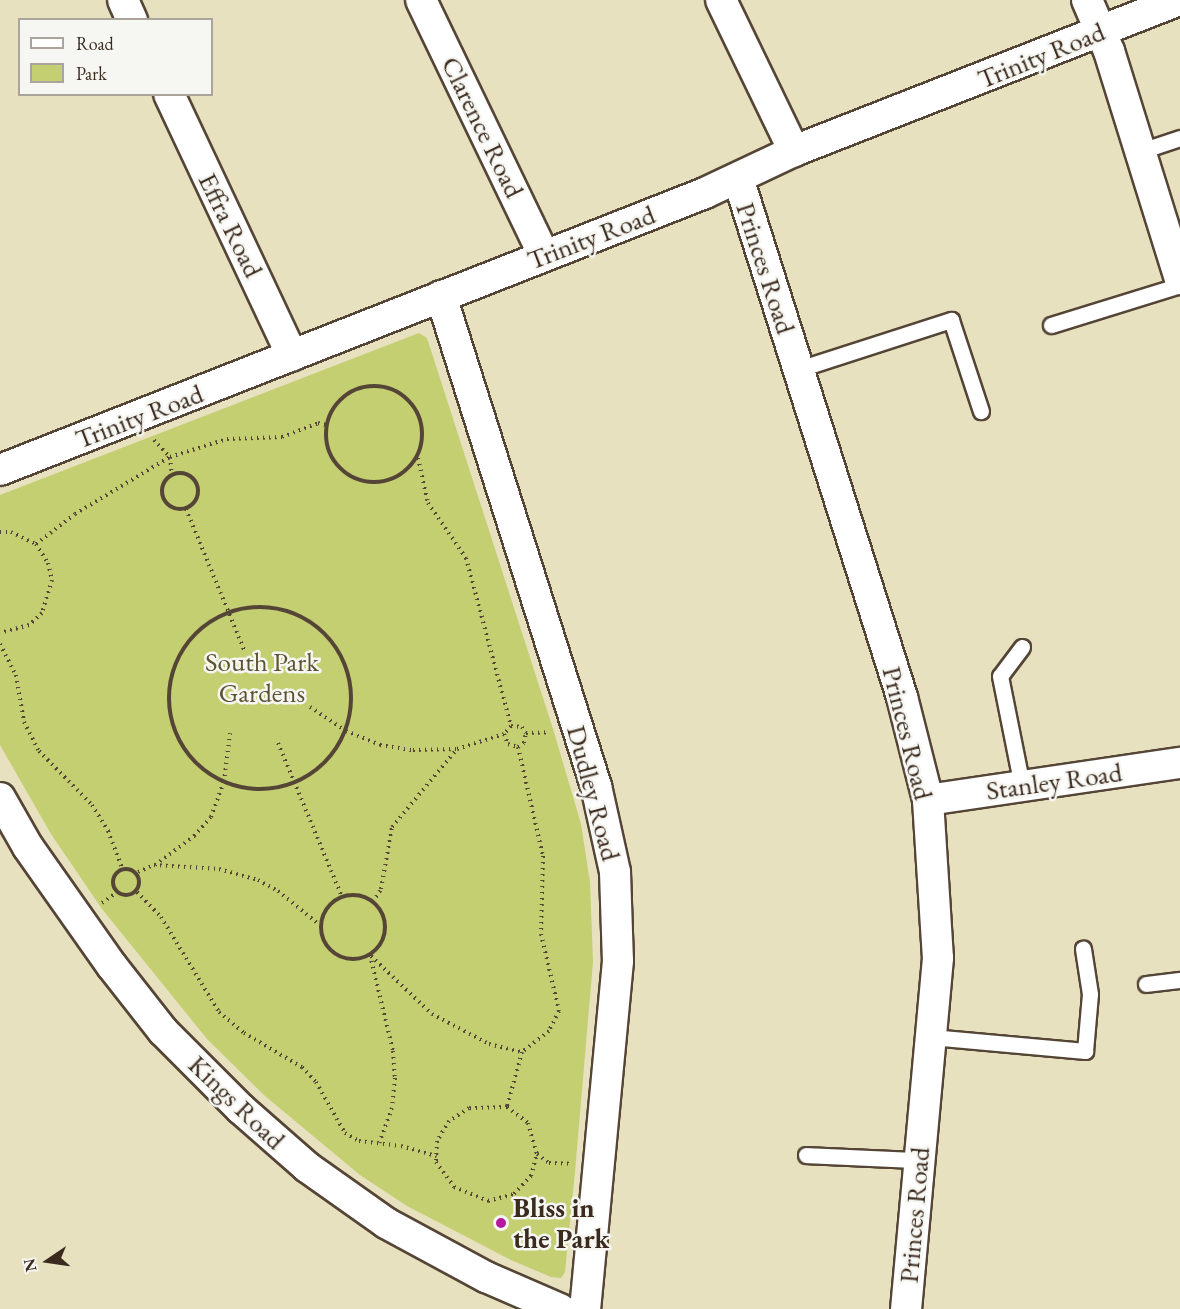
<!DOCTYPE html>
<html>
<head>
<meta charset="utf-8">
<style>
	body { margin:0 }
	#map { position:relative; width:1180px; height:1309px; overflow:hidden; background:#e8e1bf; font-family:"EB Garamond",serif }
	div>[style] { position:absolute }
	.green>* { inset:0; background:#c3cf71 }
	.path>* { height:4px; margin-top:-2px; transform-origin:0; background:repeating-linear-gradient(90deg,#554536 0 1.5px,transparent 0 6px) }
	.path>.ring { margin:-2px; padding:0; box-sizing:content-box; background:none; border:4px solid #554536; border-radius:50% }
	.roads { filter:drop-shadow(2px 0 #554536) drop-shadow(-2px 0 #554536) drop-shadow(0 2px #554536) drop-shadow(0 -2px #554536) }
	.lane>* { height:15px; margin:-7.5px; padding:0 7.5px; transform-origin:7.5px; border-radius:7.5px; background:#fff }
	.street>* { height:30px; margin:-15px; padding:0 15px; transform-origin:15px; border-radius:15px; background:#fff }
	.dots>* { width:16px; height:16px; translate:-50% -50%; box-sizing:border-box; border:3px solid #f6f6f2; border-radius:50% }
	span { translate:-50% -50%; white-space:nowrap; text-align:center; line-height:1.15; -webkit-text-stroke:5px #f6f6f2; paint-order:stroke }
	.street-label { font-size:27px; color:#3b2a1e }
	.park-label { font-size:27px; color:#5d5333 }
	.poi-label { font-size:27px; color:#3b2a1e; font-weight:700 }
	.left { translate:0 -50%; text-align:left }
	.legend { position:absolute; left:18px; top:18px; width:195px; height:78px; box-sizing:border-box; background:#f6f6f2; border:2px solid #aba49d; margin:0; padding:8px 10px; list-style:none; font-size:18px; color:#3b2a1e }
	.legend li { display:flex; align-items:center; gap:12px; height:30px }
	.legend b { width:30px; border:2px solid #aba49d }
	.north { position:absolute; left:18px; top:1231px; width:60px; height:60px; -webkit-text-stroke:4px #f6f6f2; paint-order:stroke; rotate:257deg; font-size:16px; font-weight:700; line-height:24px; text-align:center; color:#3b2a1e }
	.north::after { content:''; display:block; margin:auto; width:21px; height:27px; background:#3b2a1e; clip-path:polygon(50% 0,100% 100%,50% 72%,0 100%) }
</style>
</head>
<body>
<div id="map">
	<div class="green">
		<div style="clip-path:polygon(419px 333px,427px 338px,554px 732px,581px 824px,590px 882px,593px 962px,575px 1172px,565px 1272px,561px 1278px,551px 1277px,511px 1260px,407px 1206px,360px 1175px,265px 1096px,207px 1039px,102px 909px,51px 834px,0 745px,0 495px)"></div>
	</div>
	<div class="path">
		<div class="ring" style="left:326px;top:386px;width:92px;height:92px"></div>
		<div style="left:154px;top:440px;width:23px;rotate:47deg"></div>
		<div style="left:170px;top:457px;width:18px;rotate:84deg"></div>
		<div style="left:418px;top:458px;width:46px;rotate:77.5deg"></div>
		<div style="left:428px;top:503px;width:67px;rotate:55.4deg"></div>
		<div style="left:466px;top:558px;width:174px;rotate:75deg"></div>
		<div style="left:511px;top:726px;width:11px;rotate:131deg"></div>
		<div style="left:504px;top:734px;width:11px;rotate:68deg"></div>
		<div style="left:508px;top:744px;width:10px;rotate:17deg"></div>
		<div style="left:518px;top:747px;width:112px;rotate:77.1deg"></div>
		<div style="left:543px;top:856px;width:78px;rotate:91.5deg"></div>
		<div style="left:541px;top:934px;width:79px;rotate:76.8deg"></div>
		<div style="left:559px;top:1011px;width:22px;rotate:117deg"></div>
		<div style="left:549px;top:1031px;width:34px;rotate:142deg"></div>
		<div style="left:522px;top:1052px;width:57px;rotate:105.3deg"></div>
		<div style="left:507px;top:1107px;width:26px;rotate:37deg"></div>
		<div style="left:528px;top:1123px;width:32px;rotate:74deg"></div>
		<div style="left:537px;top:1154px;width:15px;rotate:37deg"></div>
		<div style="left:549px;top:1163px;width:23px;rotate:2deg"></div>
		<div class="ring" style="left:162px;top:473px;width:32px;height:32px"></div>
		<div style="left:186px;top:509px;width:155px;rotate:67.6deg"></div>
		<div style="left:0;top:532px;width:11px"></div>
		<div style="left:11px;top:532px;width:28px;rotate:26deg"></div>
		<div style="left:36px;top:544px;width:22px;rotate:58deg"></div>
		<div style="left:48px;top:563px;width:17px;rotate:77deg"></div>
		<div style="left:52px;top:580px;width:34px;rotate:107deg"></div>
		<div style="left:42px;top:613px;width:18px;rotate:137deg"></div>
		<div style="left:29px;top:625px;width:30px;rotate:165deg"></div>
		<div style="left:36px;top:544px;width:49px;rotate:-37.6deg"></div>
		<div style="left:75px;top:514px;width:111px;rotate:-31deg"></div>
		<div style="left:170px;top:457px;width:60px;rotate:-17.5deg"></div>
		<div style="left:227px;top:439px;width:55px;rotate:-2.1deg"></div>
		<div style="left:282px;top:437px;width:39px;rotate:-21deg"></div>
		<div style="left:318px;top:423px;width:9px;rotate:13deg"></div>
		<div class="ring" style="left:169px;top:607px;width:178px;height:178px"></div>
		<div style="left:0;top:644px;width:35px;rotate:63deg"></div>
		<div style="left:16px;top:675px;width:48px;rotate:80.3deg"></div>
		<div style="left:24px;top:722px;width:33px;rotate:63deg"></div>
		<div style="left:39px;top:751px;width:76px;rotate:45.5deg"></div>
		<div style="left:92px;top:805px;width:31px;rotate:58deg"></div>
		<div style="left:108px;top:831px;width:40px;rotate:69deg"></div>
		<div style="left:310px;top:707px;width:43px;rotate:33.7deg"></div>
		<div style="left:346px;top:731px;width:37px;rotate:22deg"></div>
		<div style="left:380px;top:745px;width:33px;rotate:9deg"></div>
		<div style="left:413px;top:750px;width:43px;rotate:-1.3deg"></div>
		<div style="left:511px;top:726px;width:11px;rotate:5deg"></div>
		<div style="left:522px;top:727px;width:7px;rotate:56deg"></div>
		<div style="left:278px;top:743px;width:167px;rotate:67.4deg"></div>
		<div style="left:518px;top:747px;width:7px;rotate:-34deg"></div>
		<div style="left:524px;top:743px;width:10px;rotate:-79deg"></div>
		<div style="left:526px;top:733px;width:24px;rotate:-2deg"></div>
		<div style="left:155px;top:865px;width:49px;rotate:-36.6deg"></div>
		<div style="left:194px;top:836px;width:25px;rotate:-48deg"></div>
		<div style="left:211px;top:817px;width:37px;rotate:-70deg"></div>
		<div style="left:224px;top:782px;width:49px;rotate:-83deg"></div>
		<div class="ring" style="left:113px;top:869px;width:22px;height:22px"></div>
		<div style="left:138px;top:872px;width:17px;rotate:-24deg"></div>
		<div style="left:154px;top:865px;width:65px;rotate:3.5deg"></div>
		<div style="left:219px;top:869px;width:41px;rotate:15.8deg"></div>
		<div style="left:258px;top:880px;width:23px;rotate:29deg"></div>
		<div style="left:278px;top:891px;width:55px;rotate:39.1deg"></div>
		<div style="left:137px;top:892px;width:35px;rotate:46deg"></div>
		<div style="left:161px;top:917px;width:111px;rotate:58.6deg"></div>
		<div style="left:219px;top:1012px;width:33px;rotate:40deg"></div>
		<div style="left:244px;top:1033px;width:67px;rotate:30.4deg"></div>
		<div style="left:302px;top:1067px;width:21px;rotate:47deg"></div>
		<div style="left:316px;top:1082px;width:59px;rotate:60.4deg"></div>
		<div style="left:345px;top:1133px;width:16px;rotate:30deg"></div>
		<div style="left:359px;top:1141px;width:42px;rotate:6.8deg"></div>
		<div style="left:401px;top:1146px;width:37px;rotate:16deg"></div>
		<div class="ring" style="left:321px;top:895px;width:60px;height:60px"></div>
		<div style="left:373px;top:902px;width:15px;rotate:-58deg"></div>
		<div style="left:381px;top:889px;width:63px;rotate:-79.9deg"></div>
		<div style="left:392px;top:827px;width:102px;rotate:-50.2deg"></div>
		<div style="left:457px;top:749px;width:49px;rotate:-17.7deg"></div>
		<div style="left:102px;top:903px;width:17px;rotate:-36deg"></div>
		<div style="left:370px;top:955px;width:99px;rotate:76.5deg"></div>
		<div style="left:393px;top:1051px;width:27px;rotate:86deg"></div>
		<div style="left:395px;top:1078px;width:30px;rotate:96deg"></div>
		<div style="left:392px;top:1108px;width:37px;rotate:110deg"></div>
		<div style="left:371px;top:956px;width:84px;rotate:43.6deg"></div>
		<div style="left:432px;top:1014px;width:64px;rotate:27.8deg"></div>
		<div style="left:489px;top:1044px;width:34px;rotate:14deg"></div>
		<div style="left:507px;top:1107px;width:38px;rotate:178deg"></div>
		<div style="left:469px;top:1108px;width:24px;rotate:147deg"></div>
		<div style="left:449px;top:1121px;width:23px;rotate:121deg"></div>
		<div style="left:437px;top:1141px;width:21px;rotate:93deg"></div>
		<div style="left:436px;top:1162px;width:31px;rotate:54deg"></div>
		<div style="left:454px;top:1187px;width:37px;rotate:22deg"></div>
		<div style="left:488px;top:1201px;width:27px;rotate:-15deg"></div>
		<div style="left:514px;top:1194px;width:25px;rotate:-47deg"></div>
		<div style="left:531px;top:1176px;width:23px;rotate:-75deg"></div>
	</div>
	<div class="roads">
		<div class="lane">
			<div style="left:1141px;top:151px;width:41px;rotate:-18.4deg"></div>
			<div style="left:1051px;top:325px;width:135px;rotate:-17.2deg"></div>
			<div style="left:799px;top:369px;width:160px;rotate:-17.9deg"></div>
			<div style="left:951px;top:320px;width:96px;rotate:71.8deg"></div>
			<div style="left:1022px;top:647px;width:36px;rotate:127deg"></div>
			<div style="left:1000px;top:676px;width:112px;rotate:78.7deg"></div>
			<div style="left:1146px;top:984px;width:34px;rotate:-7deg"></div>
			<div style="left:931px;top:1037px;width:155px;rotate:5.2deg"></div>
			<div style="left:1085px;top:1051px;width:57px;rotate:-85deg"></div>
			<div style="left:1090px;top:994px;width:46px;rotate:-98.8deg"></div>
			<div style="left:806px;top:1155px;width:112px;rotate:2.6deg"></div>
		</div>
		<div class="street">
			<div style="left:123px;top:0;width:22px;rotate:66deg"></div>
			<div style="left:421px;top:0;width:282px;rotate:64.3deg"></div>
			<div style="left:721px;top:0;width:168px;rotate:64.2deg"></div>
			<div style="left:1087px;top:0;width:56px;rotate:66.7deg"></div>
			<div style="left:1109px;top:51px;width:239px;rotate:72.7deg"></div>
			<div style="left:169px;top:94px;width:289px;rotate:64.8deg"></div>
			<div style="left:738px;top:178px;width:544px;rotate:72.46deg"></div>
			<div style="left:902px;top:697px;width:106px;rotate:75.8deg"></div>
			<div style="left:928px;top:800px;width:158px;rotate:86.4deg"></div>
			<div style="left:938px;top:958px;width:352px;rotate:95.2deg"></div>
			<div style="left:441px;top:296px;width:514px;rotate:72.45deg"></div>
			<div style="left:596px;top:786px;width:88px;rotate:77.5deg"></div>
			<div style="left:615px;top:872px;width:89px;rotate:88.1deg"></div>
			<div style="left:618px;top:961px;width:350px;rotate:95.4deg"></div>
			<div style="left:0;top:470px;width:757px;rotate:-21.45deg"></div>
			<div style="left:705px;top:193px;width:98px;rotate:-25.3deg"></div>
			<div style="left:794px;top:151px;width:414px;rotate:-21.4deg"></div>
			<div style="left:0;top:798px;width:56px;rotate:60.3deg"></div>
			<div style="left:28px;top:847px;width:146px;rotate:54.8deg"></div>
			<div style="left:112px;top:966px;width:83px;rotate:51.9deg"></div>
			<div style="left:163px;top:1031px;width:110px;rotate:45deg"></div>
			<div style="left:241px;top:1109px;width:88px;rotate:41.3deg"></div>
			<div style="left:307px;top:1167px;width:97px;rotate:35.3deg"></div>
			<div style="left:386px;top:1223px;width:114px;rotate:28.4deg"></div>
			<div style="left:486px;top:1277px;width:81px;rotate:23.4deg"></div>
			<div style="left:928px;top:800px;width:255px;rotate:-8.4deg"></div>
		</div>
	</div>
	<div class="dots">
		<div style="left:501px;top:1223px;background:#b5179e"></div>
	</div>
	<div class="street-label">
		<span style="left:1041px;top:55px;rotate:-22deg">Trinity Road</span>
		<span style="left:483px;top:127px;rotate:64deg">Clarence Road</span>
		<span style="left:231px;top:225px;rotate:64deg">Effra Road</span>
		<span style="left:591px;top:237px;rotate:-21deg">Trinity Road</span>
		<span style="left:766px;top:268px;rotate:72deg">Princes Road</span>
		<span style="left:139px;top:416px;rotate:-21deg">Trinity Road</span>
		<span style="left:908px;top:733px;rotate:76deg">Princes Road</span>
		<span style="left:1054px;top:781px;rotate:-8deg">Stanley Road</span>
		<span style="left:594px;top:793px;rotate:75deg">Dudley Road</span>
		<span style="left:237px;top:1102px;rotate:44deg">Kings Road</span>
		<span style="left:914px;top:1215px;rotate:-85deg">Princes Road</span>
	</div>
	<div class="park-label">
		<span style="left:262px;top:677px">South Park<br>Gardens</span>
	</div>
	<div class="poi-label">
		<span class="left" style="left:513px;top:1223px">Bliss in<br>the Park</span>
	</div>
	<ul class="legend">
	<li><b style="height:8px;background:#fff"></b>Road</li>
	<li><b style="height:16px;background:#c3cf71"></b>Park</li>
	</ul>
	<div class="north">N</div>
</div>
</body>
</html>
